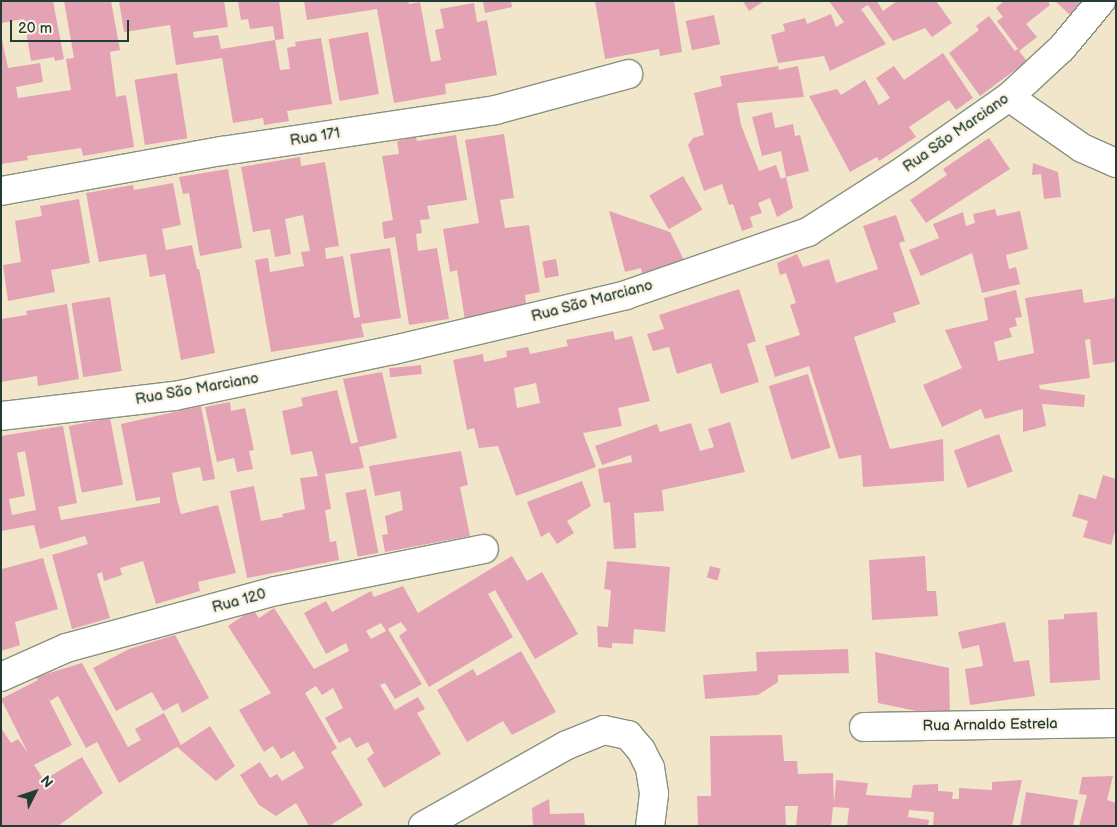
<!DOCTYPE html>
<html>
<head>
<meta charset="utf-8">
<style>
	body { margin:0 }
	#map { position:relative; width:1117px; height:827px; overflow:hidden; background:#f2e6ca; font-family:"Balsamiq Sans",sans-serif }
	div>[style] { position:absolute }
	.building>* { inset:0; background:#e4a2b5; transform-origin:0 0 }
	.roads { filter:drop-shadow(1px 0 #88927f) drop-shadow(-1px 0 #88927f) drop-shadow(0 1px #88927f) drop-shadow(0 -1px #88927f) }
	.minor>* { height:28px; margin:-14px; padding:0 14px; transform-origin:14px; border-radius:14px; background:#fff }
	span { translate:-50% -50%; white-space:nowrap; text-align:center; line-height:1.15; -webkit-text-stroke:5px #fcf5e5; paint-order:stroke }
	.street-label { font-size:15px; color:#1f3d34 }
	.frame { position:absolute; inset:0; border:2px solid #1f3d34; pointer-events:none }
	.north { position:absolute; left:10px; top:767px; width:50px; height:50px; -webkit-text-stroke:4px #fcf5e5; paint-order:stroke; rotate:49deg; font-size:14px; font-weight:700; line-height:20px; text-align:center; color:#1f3d34 }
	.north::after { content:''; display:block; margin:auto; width:18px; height:22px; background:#1f3d34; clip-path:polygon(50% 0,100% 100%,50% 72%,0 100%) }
	.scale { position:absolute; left:10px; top:20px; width:119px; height:22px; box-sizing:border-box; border:2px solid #1f3d34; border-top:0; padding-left:6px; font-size:15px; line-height:18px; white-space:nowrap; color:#1f3d34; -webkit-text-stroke:4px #fcf5e5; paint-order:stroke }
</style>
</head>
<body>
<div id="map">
	<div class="building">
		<div style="clip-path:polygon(1px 1px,53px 1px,64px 59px,55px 61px,54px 57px,31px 61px,24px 19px,1px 23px)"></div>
		<div style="clip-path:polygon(64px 1px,111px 1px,120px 50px,110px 52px,116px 97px,126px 95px,134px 147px,83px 156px,81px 148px,27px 156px,28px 160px,1px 164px,1px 35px,8px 68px,40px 63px,43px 82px,16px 87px,18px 98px,71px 90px,66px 59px,74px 58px)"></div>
		<div style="clip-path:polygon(119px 1px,224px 1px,228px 27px,193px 32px,194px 38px,218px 35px,221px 49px,275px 40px,280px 70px,290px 69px,287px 48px,296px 46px,295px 42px,321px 38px,332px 104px,287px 111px,289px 121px,264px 125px,263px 118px,233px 123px,222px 58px,176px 65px,170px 25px,124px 32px)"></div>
		<div style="clip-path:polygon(238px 1px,279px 1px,284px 39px,275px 40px,273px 26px,250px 29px,248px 19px,241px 20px)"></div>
		<div style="clip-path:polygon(304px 1px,408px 1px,409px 4px,420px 2px,431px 62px,441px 60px,435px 30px,444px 28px,440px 9px,474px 3px,477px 22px,487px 20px,497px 75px,445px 84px,446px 94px,394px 103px,377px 9px,307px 20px)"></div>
		<div style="clip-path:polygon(483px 1px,511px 1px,512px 7px,485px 13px)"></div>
		<div style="clip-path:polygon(595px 1px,674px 1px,682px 52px,660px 56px,659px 49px,605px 59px)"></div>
		<div style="clip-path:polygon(743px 1px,764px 1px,749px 11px)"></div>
		<div style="clip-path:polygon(829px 1px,877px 1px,883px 11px,897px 1px,936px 1px,952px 23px,932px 37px,925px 28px,893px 41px,868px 5px,861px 9px,886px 44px,830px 71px,824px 56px,778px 63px,771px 35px,785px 31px,783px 24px,805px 18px,807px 24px,831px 14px,836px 27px,844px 22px)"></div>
		<div style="clip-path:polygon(1004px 1px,1048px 1px,1050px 5px,1026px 24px,1037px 37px,1019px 51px,1027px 61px,980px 96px,949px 53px,979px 30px,976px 26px,989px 16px,1015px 51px,1018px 49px,997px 21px,1003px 17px,996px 8px)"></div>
		<div style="clip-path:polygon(1055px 1px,1081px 1px,1071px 16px)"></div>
		<div style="left:714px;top:15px;width:30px;height:29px;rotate:78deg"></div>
		<div style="left:368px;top:32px;width:63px;height:40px;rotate:80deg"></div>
		<div style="clip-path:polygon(943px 53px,973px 98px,956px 110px,949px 100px,909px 127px,916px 137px,879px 161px,877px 157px,850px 172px,809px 96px,837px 89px,841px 95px,865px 80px,879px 105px,890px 98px,876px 78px,894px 66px,904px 80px)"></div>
		<div style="clip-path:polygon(778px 66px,779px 70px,798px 66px,804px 97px,737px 103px,741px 125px,759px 171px,776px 165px,781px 179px,786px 177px,793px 208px,777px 217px,770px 198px,758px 203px,762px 213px,750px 217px,753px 227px,742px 231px,733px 204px,729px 205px,722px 184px,704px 191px,688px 145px,693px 138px,704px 135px,694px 93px,722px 86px,720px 76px)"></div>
		<div style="left:177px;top:73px;width:66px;height:43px;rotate:81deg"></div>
		<div style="clip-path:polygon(772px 112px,775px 128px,793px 124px,795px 136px,800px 135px,809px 171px,786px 177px,781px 151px,762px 156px,752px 117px)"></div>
		<div style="clip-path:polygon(504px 134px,514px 198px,500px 200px,505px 228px,529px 225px,540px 292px,525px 295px,527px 310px,465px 320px,457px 270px,450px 272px,443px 229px,479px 223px,465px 140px)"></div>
		<div style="clip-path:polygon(456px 135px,467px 200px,427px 206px,430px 219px,420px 220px,422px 233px,416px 234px,418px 251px,437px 248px,449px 319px,409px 325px,395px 237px,384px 239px,382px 222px,393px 220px,382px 156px,399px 154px,397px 141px,416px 137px,417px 141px)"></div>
		<div style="clip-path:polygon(989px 138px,1010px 169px,926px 223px,910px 200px,947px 175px,943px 169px)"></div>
		<div style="clip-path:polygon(300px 157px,301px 166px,325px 162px,339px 246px,325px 248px,326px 259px,343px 256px,354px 318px,360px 317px,350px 254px,390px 248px,401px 318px,361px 324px,364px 337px,271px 352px,255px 260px,268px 258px,270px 272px,304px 266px,301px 252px,310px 251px,303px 215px,285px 219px,291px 254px,275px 257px,270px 229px,253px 232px,241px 167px)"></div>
		<div style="clip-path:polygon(1033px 163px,1058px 172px,1061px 197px,1044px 199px,1041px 174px,1032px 175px)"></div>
		<div style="clip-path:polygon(228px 169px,242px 248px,200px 256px,189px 193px,183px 194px,179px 177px)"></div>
		<div style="left:683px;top:176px;width:39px;height:39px;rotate:60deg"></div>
		<div style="clip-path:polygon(173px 183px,181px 225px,162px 229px,166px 250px,192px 245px,197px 269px,199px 269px,215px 353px,181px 360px,165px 274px,150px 277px,146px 254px,99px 262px,86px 193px,133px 185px,134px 190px)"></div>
		<div style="clip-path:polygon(79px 199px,90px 263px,51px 270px,55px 292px,8px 301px,3px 265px,21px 262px,15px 221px,42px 216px,40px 206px)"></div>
		<div style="clip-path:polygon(995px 209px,997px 216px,1020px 211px,1028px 249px,1006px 255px,1009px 269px,1016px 267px,1020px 284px,982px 293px,972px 253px,921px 276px,909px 250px,939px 238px,933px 224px,963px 212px,966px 226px,975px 223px,973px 214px)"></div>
		<div style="clip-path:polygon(609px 211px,670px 232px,685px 262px,642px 274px,641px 268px,625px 272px)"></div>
		<div style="clip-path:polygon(896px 215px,905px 241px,899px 243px,920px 304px,893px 313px,896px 322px,854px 337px,890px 449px,943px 439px,944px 481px,863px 487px,861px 455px,839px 459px,809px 366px,775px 377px,765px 346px,800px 335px,790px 305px,796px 303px,786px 273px,780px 275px,777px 263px,797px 254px,803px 267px,829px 259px,836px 283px,878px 269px,863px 226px)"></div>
		<div style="left:556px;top:259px;width:17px;height:14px;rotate:80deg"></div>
		<div style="clip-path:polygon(739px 289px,756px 341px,747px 344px,759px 382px,721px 394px,711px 363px,677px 374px,669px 347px,653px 351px,647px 334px,664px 329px,659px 315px)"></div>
		<div style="clip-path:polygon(1082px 289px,1084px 303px,1116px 298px,1116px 362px,1093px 365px,1090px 339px,1085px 340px,1090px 378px,1039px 385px,1040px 389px,1085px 395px,1084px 407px,1042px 404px,1046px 426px,1023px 432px,1023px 409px,985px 419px,981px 409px,942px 427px,923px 385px,962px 368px,945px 330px,988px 320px,984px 298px,1016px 290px,1022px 317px,1015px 318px,1017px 326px,1009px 328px,1012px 337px,994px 342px,998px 361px,1034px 353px,1025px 298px)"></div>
		<div style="left:110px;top:297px;width:75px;height:39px;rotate:81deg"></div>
		<div style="clip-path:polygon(67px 304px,79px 379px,38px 386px,37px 376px,1px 382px,1px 319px,27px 315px,26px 311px)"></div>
		<div style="clip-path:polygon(evenodd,613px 331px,615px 340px,632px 336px,650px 401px,618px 408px,622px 426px,583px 433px,596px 467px,516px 496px,498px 446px,479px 448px,474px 428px,467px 430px,453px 360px,483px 354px,484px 362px,507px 357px,506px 351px,528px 347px,530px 354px,568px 346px,566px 340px,613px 331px,536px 383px,540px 403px,517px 408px,514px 388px,536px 383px)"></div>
		<div style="left:421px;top:365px;width:9px;height:32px;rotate:84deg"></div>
		<div style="clip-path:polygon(382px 372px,397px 438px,359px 447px,364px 468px,325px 474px,331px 509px,325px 510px,330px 542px,336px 541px,339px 560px,247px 578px,230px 491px,254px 486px,261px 521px,283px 517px,282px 514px,305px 509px,300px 478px,318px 476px,312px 451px,291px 455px,282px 411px,303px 406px,301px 398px,337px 390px,351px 444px,358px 442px,343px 379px)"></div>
		<div style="left:808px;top:374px;width:77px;height:41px;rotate:73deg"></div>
		<div style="clip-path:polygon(230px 402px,231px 411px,245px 408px,254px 450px,249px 451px,253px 469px,237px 472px,234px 458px,217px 462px,205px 407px)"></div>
		<div style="clip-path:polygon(evenodd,201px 406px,215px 479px,203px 481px,200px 467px,172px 473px,177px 500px,181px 514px,218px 505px,236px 573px,198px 582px,200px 591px,156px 604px,143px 561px,120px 568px,122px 575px,104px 581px,102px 572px,97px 574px,110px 618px,72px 629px,52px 555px,88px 544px,85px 536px,40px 549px,34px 525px,1px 531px,1px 436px,63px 426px,77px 503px,58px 507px,61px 520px,160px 503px,160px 497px,136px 501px,121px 424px,201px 406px,25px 451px,36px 510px,12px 515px,9px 499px,25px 496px,17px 453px,25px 451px)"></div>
		<div style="left:110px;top:418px;width:68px;height:42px;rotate:79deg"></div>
		<div style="clip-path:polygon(730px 422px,745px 472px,662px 490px,664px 511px,634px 513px,636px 548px,614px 549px,610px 502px,604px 503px,598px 469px,632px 462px,631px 455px,602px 465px,595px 446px,657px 424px,660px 432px,691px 423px,700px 451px,714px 447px,708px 429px)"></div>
		<div style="left:999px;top:434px;width:40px;height:48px;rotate:70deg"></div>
		<div style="clip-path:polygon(461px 451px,468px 485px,460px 487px,470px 536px,385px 552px,382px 535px,388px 534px,385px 516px,403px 510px,400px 491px,375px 496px,369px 466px)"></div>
		<div style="clip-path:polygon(1103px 475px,1116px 479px,1116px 528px,1111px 545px,1083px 537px,1088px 521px,1072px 516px,1079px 494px,1096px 499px)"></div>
		<div style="clip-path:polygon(582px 481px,591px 506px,567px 521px,574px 533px,557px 544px,549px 532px,541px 537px,527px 502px)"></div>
		<div style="left:366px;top:489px;width:65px;height:21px;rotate:79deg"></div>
		<div style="clip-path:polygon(evenodd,512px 556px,527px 581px,542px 572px,578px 634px,535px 659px,495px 590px,488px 594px,513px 637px,429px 687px,399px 636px,407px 630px,401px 622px,388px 629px,422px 684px,395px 699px,385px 683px,380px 685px,395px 710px,418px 697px,425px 709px,417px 713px,441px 754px,384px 788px,367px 759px,374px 753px,368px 742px,356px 748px,350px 737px,339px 743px,325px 718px,343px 708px,333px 688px,322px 695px,316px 686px,305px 693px,337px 748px,331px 752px,363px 805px,329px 826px,309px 826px,296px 803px,276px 816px,259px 805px,240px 775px,260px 762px,270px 778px,277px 774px,282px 781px,304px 768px,294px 751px,281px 759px,273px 746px,264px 752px,239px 710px,271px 693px,228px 626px,253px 609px,259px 618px,274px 608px,314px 669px,349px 651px,346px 643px,326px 654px,304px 613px,326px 601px,332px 612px,371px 591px,374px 597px,403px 586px,418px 613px,512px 556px,381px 623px,386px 631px,371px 639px,366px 631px,381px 623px)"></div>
		<div style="clip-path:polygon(925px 556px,927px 591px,936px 591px,938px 616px,872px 620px,869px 560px)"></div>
		<div style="clip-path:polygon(43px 558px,58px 609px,15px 622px,20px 645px,1px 651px,2px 569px)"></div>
		<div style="clip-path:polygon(607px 561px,670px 567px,665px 632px,634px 629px,633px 644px,612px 643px,612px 648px,598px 647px,597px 626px,608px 627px,611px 590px,604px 589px)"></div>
		<div style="left:710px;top:566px;width:11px;height:12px;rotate:15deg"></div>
		<div style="clip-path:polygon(1097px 612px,1100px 680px,1050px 683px,1048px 620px,1064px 619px,1064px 614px)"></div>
		<div style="clip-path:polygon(1005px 622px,1014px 662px,1029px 660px,1035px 696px,970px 705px,965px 669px,983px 666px,979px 645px,962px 649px,958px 632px)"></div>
		<div style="clip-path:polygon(175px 635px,209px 698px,182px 713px,178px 703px,163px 711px,152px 692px,116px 711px,93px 668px,129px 649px)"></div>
		<div style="clip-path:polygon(848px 649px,849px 673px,778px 675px,778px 682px,758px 695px,705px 699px,703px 675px,757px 671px,756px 652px)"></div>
		<div style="clip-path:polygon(521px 651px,556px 712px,512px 735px,503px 721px,467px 742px,437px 690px,473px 669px,477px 676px)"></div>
		<div style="clip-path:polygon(875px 652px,949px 668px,950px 718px,878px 703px)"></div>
		<div style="clip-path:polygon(82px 663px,128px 747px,141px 740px,135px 729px,164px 713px,181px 745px,210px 726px,235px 766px,216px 781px,177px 747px,119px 783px,97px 742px,86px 748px,58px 696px,50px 701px,45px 692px,72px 745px,34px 765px,44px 780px,82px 757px,103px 793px,58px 826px,1px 826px,1px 728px,11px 743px,18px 739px,28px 753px,1px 699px,38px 680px,36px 677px)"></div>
		<div style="clip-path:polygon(782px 735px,784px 761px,797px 761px,798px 774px,833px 773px,834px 804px,836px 780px,868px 783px,866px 795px,911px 798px,913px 785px,938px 784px,938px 791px,953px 792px,952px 799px,959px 799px,959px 788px,992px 790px,992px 782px,1022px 780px,1012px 826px,933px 826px,934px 812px,909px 810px,908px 817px,929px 820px,928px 826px,847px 826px,849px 808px,833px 807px,831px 826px,796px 826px,798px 806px,785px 806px,786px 826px,698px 826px,697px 796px,711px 796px,710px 736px)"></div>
		<div style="clip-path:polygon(1113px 776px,1107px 800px,1116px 803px,1115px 826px,1079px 826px,1087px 795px,1079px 794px,1082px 777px)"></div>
		<div style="clip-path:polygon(1026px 792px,1078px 800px,1073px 826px,1020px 826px)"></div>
		<div style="clip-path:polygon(549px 799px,550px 814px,584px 813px,585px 826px,533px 826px,532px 808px)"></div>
	</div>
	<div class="roads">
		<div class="minor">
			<div style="left:1009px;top:97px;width:89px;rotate:34.9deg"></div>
			<div style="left:1082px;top:148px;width:37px;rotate:24deg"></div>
			<div style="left:1px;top:191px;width:225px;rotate:-10.3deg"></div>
			<div style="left:222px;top:151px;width:276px;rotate:-8.5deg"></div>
			<div style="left:495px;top:110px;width:138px;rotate:-15.1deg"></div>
			<div style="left:1px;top:416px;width:175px;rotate:-6.6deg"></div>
			<div style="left:175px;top:396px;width:224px;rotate:-11.9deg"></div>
			<div style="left:394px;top:350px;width:238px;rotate:-13.3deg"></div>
			<div style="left:626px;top:295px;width:193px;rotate:-19.1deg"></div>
			<div style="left:808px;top:232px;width:117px;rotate:-32.7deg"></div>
			<div style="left:906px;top:169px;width:126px;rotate:-35deg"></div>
			<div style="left:1009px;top:97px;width:72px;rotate:-42.8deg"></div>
			<div style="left:1062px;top:48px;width:61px;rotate:-50.3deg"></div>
			<div style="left:1px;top:677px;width:71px;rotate:-24deg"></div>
			<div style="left:66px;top:648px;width:218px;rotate:-15.2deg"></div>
			<div style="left:276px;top:591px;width:212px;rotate:-11.4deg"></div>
			<div style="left:864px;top:727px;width:252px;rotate:-0.9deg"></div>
			<div style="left:423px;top:826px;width:165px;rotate:-29.4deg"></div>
			<div style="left:567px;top:745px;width:40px;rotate:-22deg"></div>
			<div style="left:604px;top:730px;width:25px;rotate:12deg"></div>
			<div style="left:628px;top:735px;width:20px;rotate:49deg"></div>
			<div style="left:641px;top:750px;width:20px;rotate:63deg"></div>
			<div style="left:650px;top:768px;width:26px;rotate:81deg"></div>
			<div style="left:654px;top:794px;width:32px;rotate:97deg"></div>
		</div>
	</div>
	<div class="street-label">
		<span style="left:956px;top:133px;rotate:-35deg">Rua São Marciano</span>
		<span style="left:315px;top:137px;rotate:-9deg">Rua 171</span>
		<span style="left:592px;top:301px;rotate:-15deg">Rua São Marciano</span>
		<span style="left:197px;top:389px;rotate:-10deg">Rua São Marciano</span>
		<span style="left:239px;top:601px;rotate:-15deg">Rua 120</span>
		<span style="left:990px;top:725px;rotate:-1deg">Rua Arnaldo Estrela</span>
	</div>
	<div class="frame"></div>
	<div class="north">N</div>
	<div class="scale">20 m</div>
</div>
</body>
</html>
